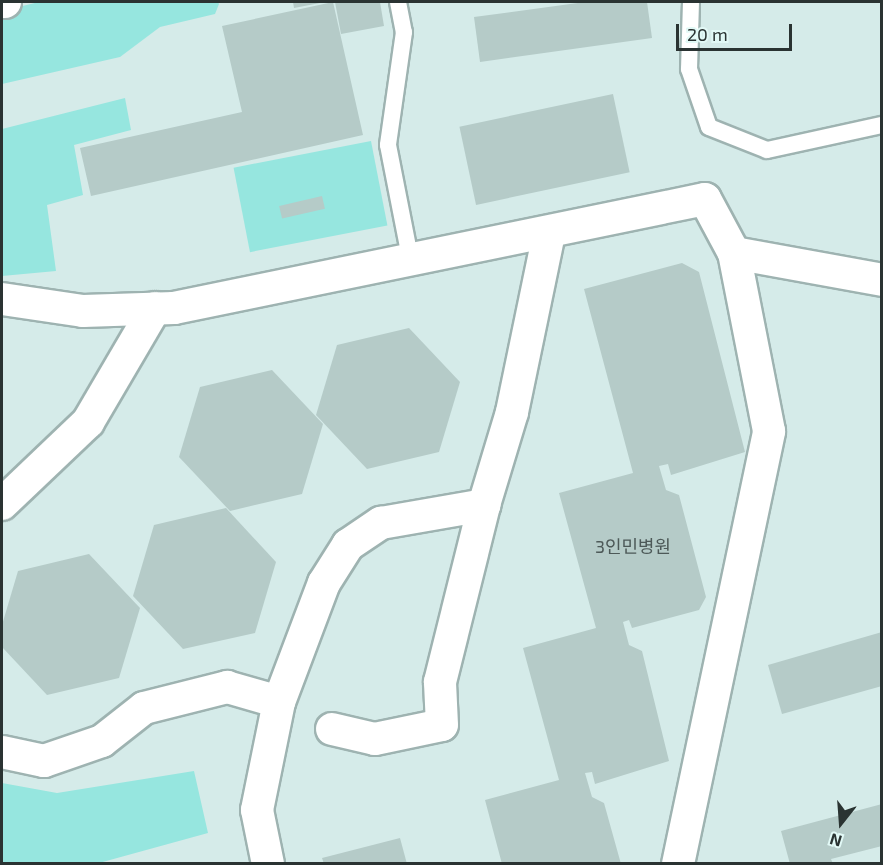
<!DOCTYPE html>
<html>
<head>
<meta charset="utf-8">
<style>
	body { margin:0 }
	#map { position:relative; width:883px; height:865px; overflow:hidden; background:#d5ebe9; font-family:"Exo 2","Noto Sans KR",sans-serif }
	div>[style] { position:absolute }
	.green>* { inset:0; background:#96e6df; transform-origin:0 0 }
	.building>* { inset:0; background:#b5cbc8; transform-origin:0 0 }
	.roads { filter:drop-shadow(2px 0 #9eb3b1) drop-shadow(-2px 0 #9eb3b1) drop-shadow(0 2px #9eb3b1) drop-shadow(0 -2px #9eb3b1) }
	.service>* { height:16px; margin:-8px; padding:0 8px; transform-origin:8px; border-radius:8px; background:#fff }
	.minor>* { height:32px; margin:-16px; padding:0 16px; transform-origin:16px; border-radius:16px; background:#fff }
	span { translate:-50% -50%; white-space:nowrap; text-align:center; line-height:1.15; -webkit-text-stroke:6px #e2f9f6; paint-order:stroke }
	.number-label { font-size:18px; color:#4d5958 }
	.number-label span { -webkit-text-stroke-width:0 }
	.frame { position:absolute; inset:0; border:3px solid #2a3332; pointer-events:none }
	.north { position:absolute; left:811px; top:793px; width:60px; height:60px; -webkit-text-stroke:4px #e2f9f6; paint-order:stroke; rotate:197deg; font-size:16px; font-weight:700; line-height:24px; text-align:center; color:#2a3332 }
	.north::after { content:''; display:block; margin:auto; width:21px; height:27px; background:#2a3332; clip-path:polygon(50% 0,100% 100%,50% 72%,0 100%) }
	.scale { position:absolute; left:676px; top:24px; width:116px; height:27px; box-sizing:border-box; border:3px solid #2a3332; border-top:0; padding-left:8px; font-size:18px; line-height:21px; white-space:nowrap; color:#2a3332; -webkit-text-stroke:4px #e2f9f6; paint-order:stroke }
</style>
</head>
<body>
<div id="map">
	<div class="green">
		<div style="clip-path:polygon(39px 2px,218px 2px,219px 4px,215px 14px,160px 27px,120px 57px,2px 84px,2px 11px)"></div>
		<div style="clip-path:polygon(125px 98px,131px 130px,74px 145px,83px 195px,47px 205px,56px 271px,2px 276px,2px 129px)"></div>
		<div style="left:371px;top:141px;width:86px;height:140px;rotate:79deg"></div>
		<div style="clip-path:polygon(194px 771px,208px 833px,99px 863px,2px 863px,2px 783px,57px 793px)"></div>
	</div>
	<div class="building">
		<div style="clip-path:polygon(293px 2px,320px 2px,320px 3px,294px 8px)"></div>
		<div style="clip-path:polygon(333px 2px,363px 135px,91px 196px,80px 148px,242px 112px,222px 26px)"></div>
		<div style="clip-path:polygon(335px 2px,380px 2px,384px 26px,341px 34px)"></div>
		<div style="clip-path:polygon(585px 2px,647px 2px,652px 38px,480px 62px,474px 17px)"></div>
		<div style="left:613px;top:94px;width:80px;height:157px;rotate:78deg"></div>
		<div style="left:322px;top:196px;width:13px;height:44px;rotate:77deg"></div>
		<div style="clip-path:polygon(682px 263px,699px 272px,745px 452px,671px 475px,668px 464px,659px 466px,666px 490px,679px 495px,706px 597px,699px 610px,632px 628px,629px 620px,623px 622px,629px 645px,642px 651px,669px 761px,595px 784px,592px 772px,585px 773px,592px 797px,604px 803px,621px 864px,502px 864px,485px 800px,559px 780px,523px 648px,596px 628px,559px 493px,633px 473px,584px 289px)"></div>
		<div style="clip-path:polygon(409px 328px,460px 382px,439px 452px,367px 469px,316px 415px,337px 345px)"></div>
		<div style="clip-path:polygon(272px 370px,323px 424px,302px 494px,230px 511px,179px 457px,200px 387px)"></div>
		<div style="clip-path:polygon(226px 508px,276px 562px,255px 633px,183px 649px,133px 596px,154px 525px)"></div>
		<div style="clip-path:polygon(89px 554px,140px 608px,119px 678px,47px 695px,2px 647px,2px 625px,18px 571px)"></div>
		<div style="clip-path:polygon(882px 632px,882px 686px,782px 714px,768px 665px)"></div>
		<div style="clip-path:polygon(882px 804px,882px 846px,831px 859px,833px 864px,790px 864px,781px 831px)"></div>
		<div style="clip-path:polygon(400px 838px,407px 864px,324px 864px,322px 858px)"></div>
	</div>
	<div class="roads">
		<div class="service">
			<div style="left:398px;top:2px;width:31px;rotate:79deg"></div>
			<div style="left:404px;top:32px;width:114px;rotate:98.1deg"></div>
			<div style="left:388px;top:145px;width:114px;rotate:78.9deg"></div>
			<div style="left:691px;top:2px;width:67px;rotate:91.7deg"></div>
			<div style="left:689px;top:69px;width:61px;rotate:71deg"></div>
			<div style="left:709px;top:127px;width:62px;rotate:21.6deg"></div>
			<div style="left:767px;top:150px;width:118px;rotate:-12.3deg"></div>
		</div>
		<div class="minor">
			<div style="left:2px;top:2px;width:3px"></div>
			<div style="left:2px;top:299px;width:82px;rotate:8.4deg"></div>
			<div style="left:83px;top:311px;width:91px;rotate:-1.9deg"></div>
			<div style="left:174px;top:308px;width:542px;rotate:-11.6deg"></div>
			<div style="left:705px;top:199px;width:61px;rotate:61.8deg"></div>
			<div style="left:734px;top:253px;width:150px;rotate:10.3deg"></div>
			<div style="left:2px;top:504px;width:119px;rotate:-43.6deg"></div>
			<div style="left:88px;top:422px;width:132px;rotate:-59.6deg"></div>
			<div style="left:332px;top:729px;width:44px;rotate:13.1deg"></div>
			<div style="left:375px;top:739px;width:68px;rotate:-11.8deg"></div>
			<div style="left:442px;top:725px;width:43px;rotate:-92.7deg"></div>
			<div style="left:440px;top:682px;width:182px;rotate:-76deg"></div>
			<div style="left:2px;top:752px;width:43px;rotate:12.1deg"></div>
			<div style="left:44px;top:761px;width:61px;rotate:-19deg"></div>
			<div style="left:102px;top:741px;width:53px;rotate:-38.2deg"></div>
			<div style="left:144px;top:708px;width:86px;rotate:-14.2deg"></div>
			<div style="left:227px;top:687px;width:54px;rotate:16.1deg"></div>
			<div style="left:279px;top:702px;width:127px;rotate:-69.3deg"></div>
			<div style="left:324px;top:583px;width:45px;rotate:-57.7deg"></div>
			<div style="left:348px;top:545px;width:40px;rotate:-34deg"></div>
			<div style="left:381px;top:523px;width:105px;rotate:-9.9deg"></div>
			<div style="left:484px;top:505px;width:97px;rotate:-73.2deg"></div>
			<div style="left:512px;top:412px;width:183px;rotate:-78.3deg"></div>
			<div style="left:268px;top:864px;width:55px;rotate:-101.5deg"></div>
			<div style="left:257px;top:810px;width:110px;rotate:-78.5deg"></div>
			<div style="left:678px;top:864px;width:442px;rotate:-78.1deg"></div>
			<div style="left:769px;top:431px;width:181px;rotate:-101.1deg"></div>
		</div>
	</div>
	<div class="number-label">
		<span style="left:633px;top:546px">3인민병원</span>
	</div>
	<div class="frame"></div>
	<div class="north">N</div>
	<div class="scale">20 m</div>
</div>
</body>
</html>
